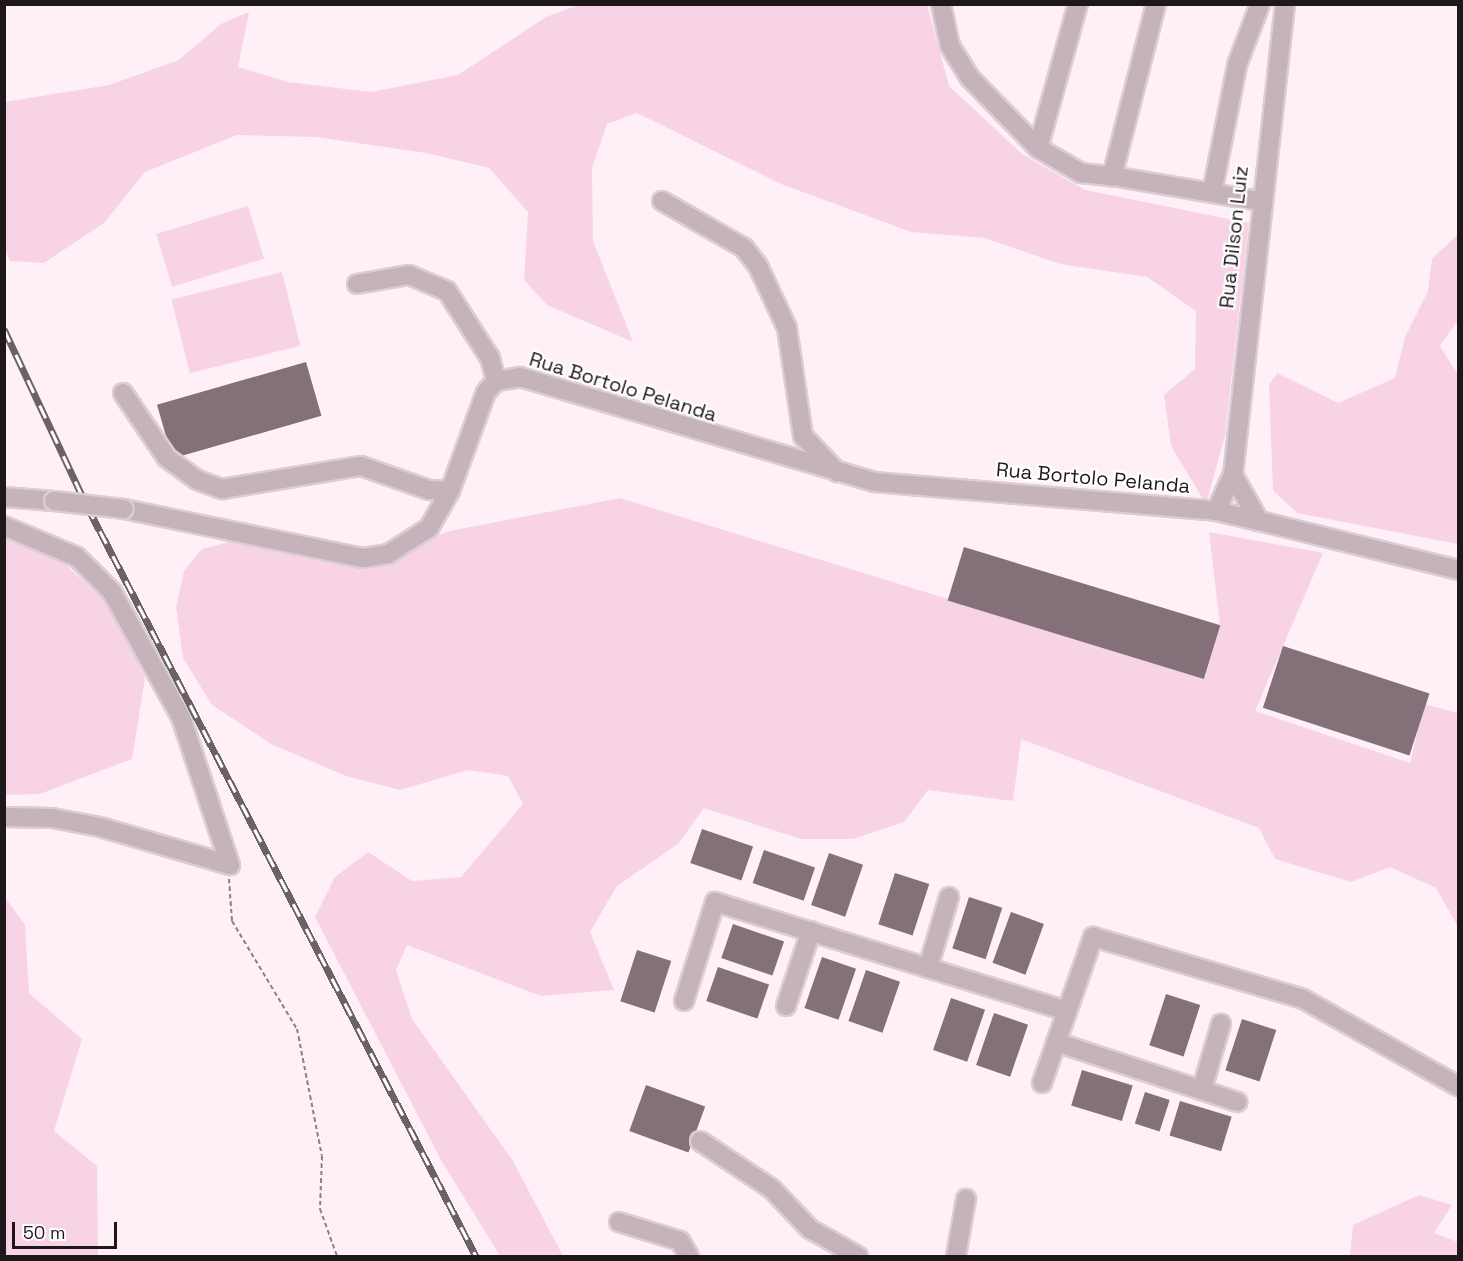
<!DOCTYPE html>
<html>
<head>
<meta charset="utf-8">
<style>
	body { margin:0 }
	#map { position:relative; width:1463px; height:1261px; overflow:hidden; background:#fef0f6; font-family:"Space Grotesk",sans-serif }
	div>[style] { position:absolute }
	.green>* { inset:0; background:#f8d3e5; transform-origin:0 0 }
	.building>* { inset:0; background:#837079; transform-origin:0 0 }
	.path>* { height:2px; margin-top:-1px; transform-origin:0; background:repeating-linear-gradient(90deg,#8a8084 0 4.5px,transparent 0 7.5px) }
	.roads { filter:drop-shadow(2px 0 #dacdd3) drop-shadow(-2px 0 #dacdd3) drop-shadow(0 2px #dacdd3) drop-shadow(0 -2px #dacdd3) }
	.minor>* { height:18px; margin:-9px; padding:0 9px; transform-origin:9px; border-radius:9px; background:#c5b2bb }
	.rail>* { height:7px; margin-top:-3.5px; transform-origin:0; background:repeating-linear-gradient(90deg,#fff 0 14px,#6b6266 0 28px); box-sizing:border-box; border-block:2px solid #6b6266 }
	.bridges { filter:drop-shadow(2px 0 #dacdd3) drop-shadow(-2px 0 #dacdd3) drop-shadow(0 2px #dacdd3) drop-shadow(0 -2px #dacdd3) }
	.minor-bridge>* { height:18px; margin:-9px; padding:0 9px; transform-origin:9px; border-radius:9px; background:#c5b2bb }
	span { translate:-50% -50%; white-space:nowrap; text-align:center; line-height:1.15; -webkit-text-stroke:4.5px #fff; paint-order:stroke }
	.street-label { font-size:20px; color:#1f181b }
	.frame { position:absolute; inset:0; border:6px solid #1f181b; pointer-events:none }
	.scale { position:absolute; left:12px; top:1222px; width:105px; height:27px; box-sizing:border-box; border:3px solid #1f181b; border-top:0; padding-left:8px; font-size:18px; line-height:21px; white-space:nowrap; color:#1f181b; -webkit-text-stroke:4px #fff; paint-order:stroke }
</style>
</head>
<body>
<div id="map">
	<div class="green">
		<div style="clip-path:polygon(581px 4px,927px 5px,949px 86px,1022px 154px,1085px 190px,1249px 223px,1225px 436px,1206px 504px,1171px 446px,1164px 395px,1195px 369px,1196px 311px,1147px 277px,1060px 264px,985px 238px,911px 232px,781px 184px,637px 113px,607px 124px,592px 168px,593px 241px,633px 342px,547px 305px,524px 280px,528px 212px,489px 168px,426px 153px,316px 137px,237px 135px,145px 172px,104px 223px,44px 263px,10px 261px,5px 249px,5px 102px,109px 85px,179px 60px,221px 24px,249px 12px,238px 67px,288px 82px,371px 92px,458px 75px,546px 17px)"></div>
		<div style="left:248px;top:206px;width:55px;height:96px;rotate:73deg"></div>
		<div style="clip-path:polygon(1458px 234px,1458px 320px,1440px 346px,1458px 375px,1458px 544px,1297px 513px,1273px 490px,1269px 385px,1277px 373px,1338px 403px,1395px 378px,1405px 337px,1428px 291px,1432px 259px)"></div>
		<div style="left:282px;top:272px;width:76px;height:114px;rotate:76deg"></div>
		<div style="clip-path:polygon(620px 498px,1205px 678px,1220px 625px,1209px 532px,1323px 553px,1255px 711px,1410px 763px,1424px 704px,1458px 713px,1458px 927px,1436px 888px,1390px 867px,1351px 882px,1275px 859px,1259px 828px,1021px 739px,1013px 801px,928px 790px,904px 822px,853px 839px,801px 839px,704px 808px,678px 844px,617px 886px,590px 932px,614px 990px,541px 996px,407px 945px,396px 970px,412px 1019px,513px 1161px,563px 1256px,500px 1256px,441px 1160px,315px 917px,335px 877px,368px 852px,412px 881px,461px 877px,523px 804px,508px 776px,468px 770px,400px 790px,346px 776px,271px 744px,212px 705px,183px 658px,176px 607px,184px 571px,202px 549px,229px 542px,363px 563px,450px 531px)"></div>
		<div style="clip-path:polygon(4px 534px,44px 544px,111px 607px,145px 678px,132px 759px,40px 794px,5px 795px)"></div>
		<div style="clip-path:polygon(4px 896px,25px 925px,29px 993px,82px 1039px,54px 1131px,97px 1166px,98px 1256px,5px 1256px)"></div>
		<div style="clip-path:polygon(1419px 1195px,1452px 1205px,1434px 1233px,1458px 1242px,1458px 1256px,1350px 1256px,1353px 1225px)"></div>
	</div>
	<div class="building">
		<div style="left:306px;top:362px;width:56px;height:155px;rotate:74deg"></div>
		<div style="left:964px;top:547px;width:268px;height:56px;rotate:17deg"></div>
		<div style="left:1283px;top:646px;width:154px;height:65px;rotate:18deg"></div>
		<div style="left:702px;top:829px;width:54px;height:36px;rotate:19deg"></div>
		<div style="left:764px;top:850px;width:54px;height:35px;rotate:19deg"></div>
		<div style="left:829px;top:853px;width:36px;height:55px;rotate:19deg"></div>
		<div style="left:895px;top:873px;width:36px;height:54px;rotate:18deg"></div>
		<div style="left:969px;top:897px;width:35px;height:54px;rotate:18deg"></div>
		<div style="left:1011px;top:912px;width:35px;height:54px;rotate:20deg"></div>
		<div style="left:733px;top:924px;width:54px;height:36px;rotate:19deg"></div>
		<div style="left:637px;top:950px;width:36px;height:54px;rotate:18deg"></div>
		<div style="left:822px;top:957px;width:36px;height:54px;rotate:19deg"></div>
		<div style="left:718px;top:967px;width:54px;height:36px;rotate:19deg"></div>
		<div style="left:866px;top:970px;width:36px;height:54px;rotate:19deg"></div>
		<div style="left:1166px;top:994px;width:36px;height:54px;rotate:18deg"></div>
		<div style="left:951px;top:998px;width:36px;height:55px;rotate:19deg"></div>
		<div style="left:994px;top:1013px;width:36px;height:55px;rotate:19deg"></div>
		<div style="left:1242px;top:1019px;width:36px;height:54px;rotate:18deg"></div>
		<div style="left:1082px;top:1070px;width:53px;height:37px;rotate:17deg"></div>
		<div style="left:646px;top:1085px;width:63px;height:49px;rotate:20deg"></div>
		<div style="left:1145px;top:1092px;width:26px;height:33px;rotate:18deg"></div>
		<div style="left:1180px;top:1101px;width:54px;height:36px;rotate:17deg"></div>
	</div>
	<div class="path">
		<div style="left:229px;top:879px;width:42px;rotate:85.9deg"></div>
		<div style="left:232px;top:921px;width:126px;rotate:59deg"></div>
		<div style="left:297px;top:1029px;width:129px;rotate:78.9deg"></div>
		<div style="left:322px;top:1156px;width:53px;rotate:92.2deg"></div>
		<div style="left:320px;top:1209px;width:50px;rotate:70.1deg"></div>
	</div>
	<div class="roads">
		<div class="minor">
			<div style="left:941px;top:4px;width:43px;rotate:77.9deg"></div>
			<div style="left:950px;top:46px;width:38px;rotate:58deg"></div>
			<div style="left:970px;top:78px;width:98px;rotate:45.8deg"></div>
			<div style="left:1038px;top:148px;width:50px;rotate:30.2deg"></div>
			<div style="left:1081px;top:173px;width:31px;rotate:6deg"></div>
			<div style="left:1156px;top:4px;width:178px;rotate:104.3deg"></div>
			<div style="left:1112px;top:176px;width:150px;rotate:9.6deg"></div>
			<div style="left:1038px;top:148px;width:149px;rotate:-74.5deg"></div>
			<div style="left:1212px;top:193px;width:130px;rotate:-78.9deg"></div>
			<div style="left:1237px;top:65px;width:65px;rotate:-69.3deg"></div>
			<div style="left:662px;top:201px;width:95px;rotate:29.8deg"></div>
			<div style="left:744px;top:248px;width:23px;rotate:52deg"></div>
			<div style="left:758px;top:266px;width:68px;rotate:64.9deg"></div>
			<div style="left:787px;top:328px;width:109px;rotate:81.6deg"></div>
			<div style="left:803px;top:436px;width:50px;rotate:46.6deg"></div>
			<div style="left:357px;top:284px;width:53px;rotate:-9.8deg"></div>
			<div style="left:409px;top:275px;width:41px;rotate:22.8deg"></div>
			<div style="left:447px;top:291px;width:80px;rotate:57.3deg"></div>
			<div style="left:490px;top:358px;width:24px;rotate:75deg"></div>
			<div style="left:123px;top:393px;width:78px;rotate:55.9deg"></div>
			<div style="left:167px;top:458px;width:37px;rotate:36deg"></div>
			<div style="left:197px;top:480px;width:27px;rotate:20deg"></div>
			<div style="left:222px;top:489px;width:141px;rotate:-9.4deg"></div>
			<div style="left:361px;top:466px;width:72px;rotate:19.4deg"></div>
			<div style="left:429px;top:490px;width:21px;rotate:3deg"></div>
			<div style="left:1233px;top:475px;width:53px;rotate:60.5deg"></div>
			<div style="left:1259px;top:521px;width:205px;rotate:13.8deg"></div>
			<div style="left:4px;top:497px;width:50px;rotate:4.6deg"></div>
			<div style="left:124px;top:509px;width:244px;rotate:11.6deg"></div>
			<div style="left:363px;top:558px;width:25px;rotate:-9deg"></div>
			<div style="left:388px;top:554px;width:49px;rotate:-32.4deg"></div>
			<div style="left:429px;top:528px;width:43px;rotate:-60.4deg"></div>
			<div style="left:450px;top:491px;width:105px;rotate:-70deg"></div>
			<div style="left:486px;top:392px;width:15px;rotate:-48deg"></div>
			<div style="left:496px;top:381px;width:24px;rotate:-9deg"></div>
			<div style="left:520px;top:377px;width:369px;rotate:16.5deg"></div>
			<div style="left:874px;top:482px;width:343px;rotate:4.8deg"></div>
			<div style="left:1216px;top:511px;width:44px;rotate:13.1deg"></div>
			<div style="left:1216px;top:511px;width:40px;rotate:-65deg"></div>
			<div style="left:1233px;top:475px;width:474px;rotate:-83.7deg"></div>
			<div style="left:4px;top:526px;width:79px;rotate:23deg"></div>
			<div style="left:77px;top:557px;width:49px;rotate:45deg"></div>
			<div style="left:112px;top:592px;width:143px;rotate:61.1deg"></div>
			<div style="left:181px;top:717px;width:156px;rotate:71.7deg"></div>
			<div style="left:230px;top:865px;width:135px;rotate:-163.7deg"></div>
			<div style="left:100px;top:827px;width:49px;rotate:-169.4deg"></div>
			<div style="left:52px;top:818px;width:48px;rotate:-178.8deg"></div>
			<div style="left:928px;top:968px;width:74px;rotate:-73.5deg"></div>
			<div style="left:684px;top:1001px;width:104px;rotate:-72.6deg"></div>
			<div style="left:715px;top:902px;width:368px;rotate:17.2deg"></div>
			<div style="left:786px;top:1006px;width:79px;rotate:-71.6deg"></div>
			<div style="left:1056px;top:1042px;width:191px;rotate:18.3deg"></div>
			<div style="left:1042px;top:1083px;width:155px;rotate:-70.7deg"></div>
			<div style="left:1093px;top:937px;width:219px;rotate:16.4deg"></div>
			<div style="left:1303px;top:999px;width:178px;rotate:29.3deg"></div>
			<div style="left:1202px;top:1089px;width:68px;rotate:-73.7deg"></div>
			<div style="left:700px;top:1141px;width:87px;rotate:33.7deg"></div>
			<div style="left:772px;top:1189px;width:55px;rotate:46.5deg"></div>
			<div style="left:810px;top:1229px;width:55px;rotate:29.4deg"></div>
			<div style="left:619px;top:1222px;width:64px;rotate:17.3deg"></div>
			<div style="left:680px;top:1241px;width:17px;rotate:59deg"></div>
			<div style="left:956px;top:1256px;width:58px;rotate:-80deg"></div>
		</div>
	</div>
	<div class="rail">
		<div style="left:4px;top:329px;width:195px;rotate:64.9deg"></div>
		<div style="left:87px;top:506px;width:845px;rotate:62.59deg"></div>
	</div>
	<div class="bridges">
		<div class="minor-bridge">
			<div style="left:54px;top:501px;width:70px;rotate:6.5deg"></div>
		</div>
	</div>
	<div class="street-label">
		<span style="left:1234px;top:237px;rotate:-84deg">Rua Dilson Luiz</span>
		<span style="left:623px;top:387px;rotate:17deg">Rua Bortolo Pelanda</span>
		<span style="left:1093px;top:478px;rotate:5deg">Rua Bortolo Pelanda</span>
	</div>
	<div class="frame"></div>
	<div class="scale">50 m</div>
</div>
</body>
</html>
